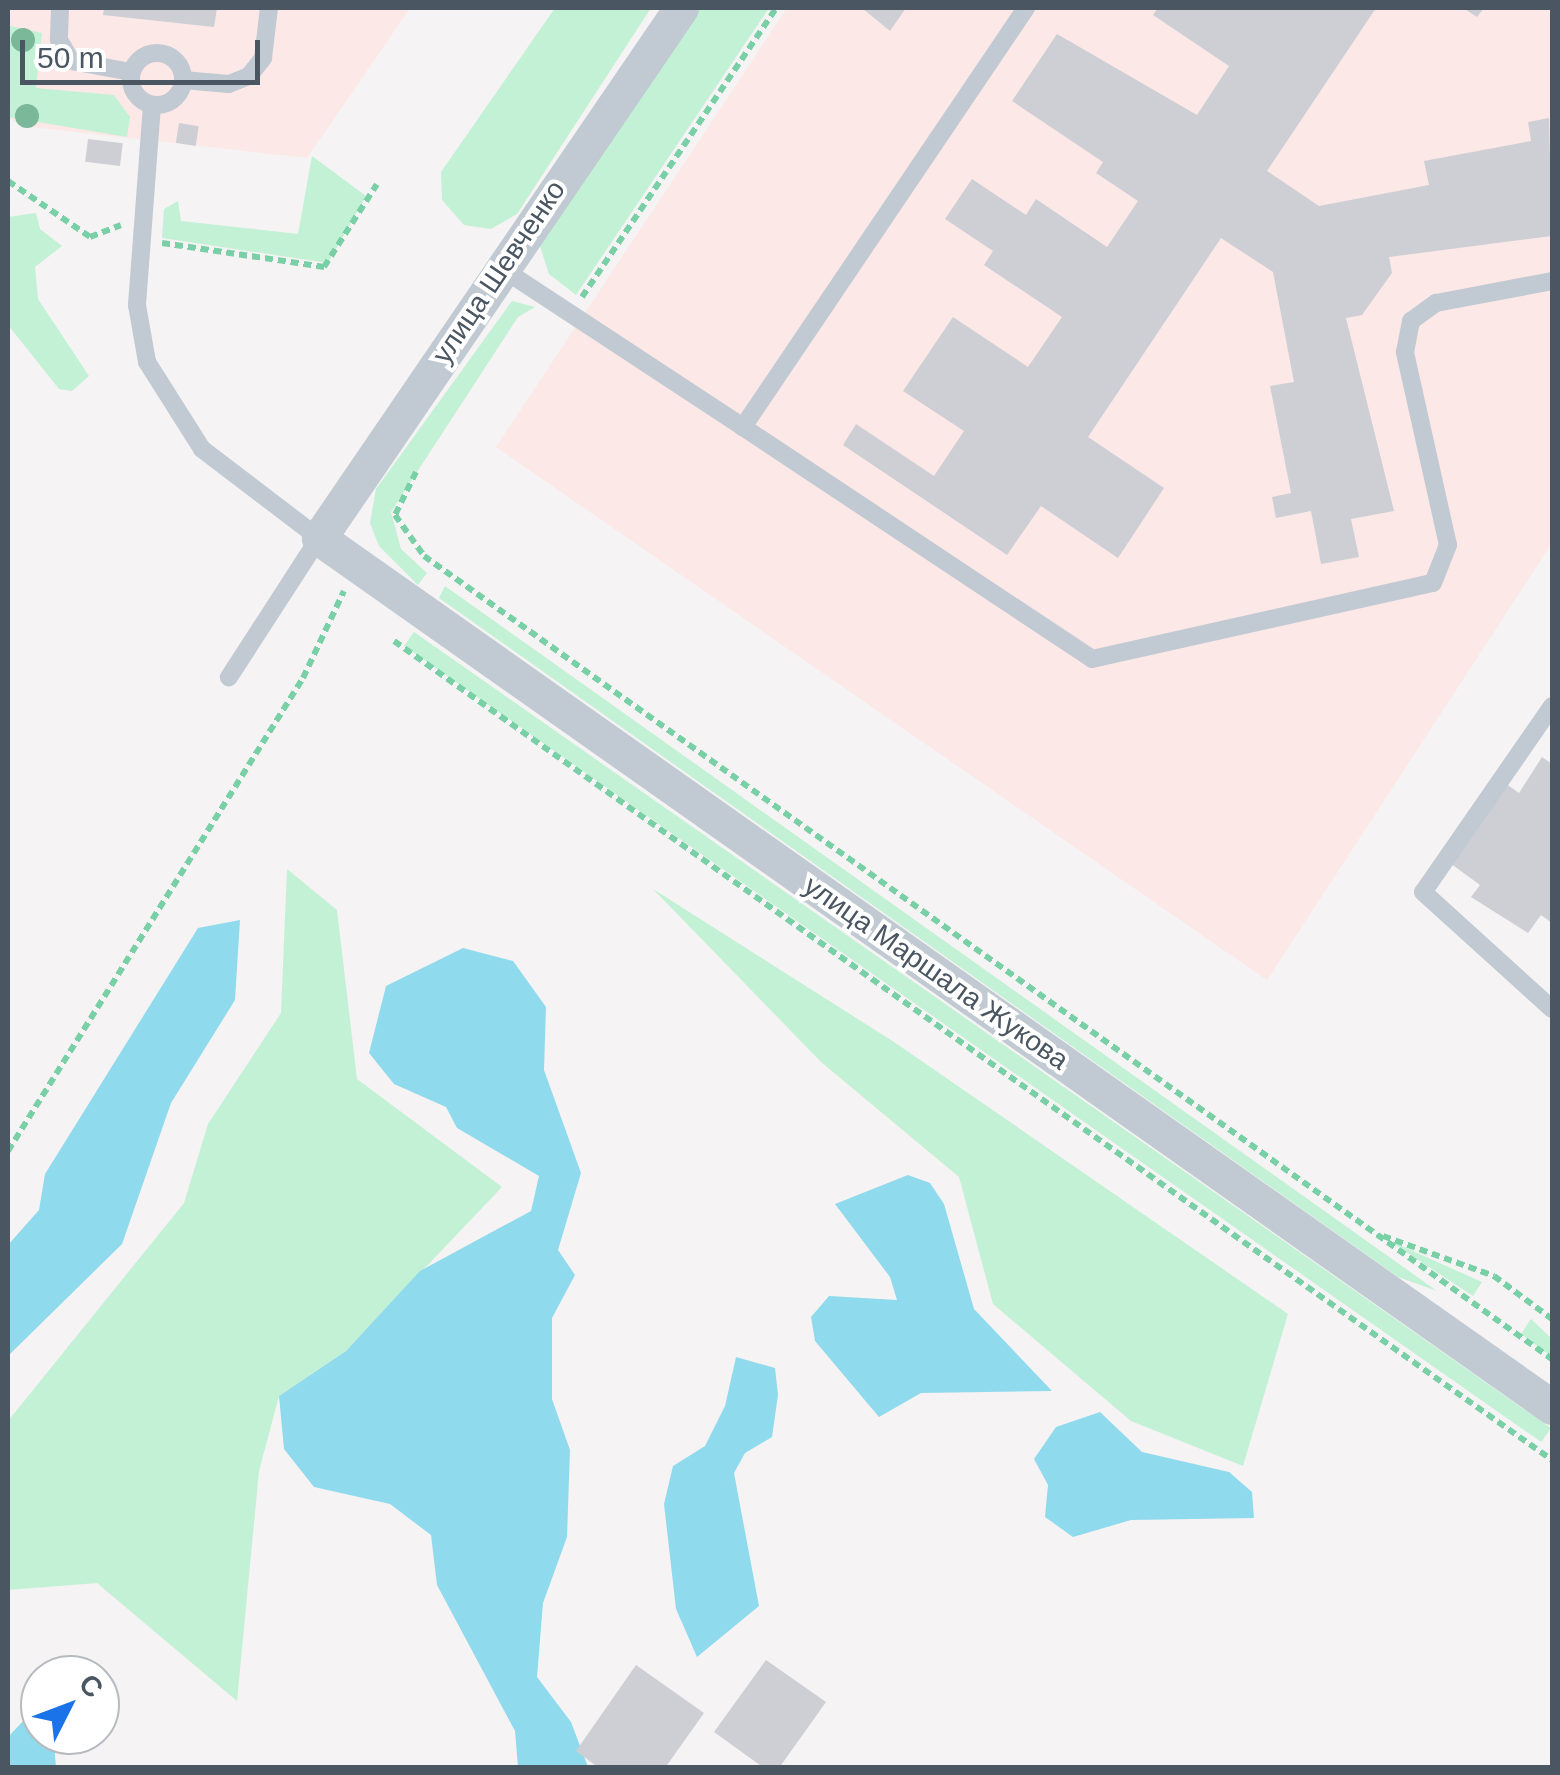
<!DOCTYPE html>
<html>
<head>
<meta charset="utf-8">
<style>
	body { margin:0 }
	#map { position:relative; width:1560px; height:1775px; overflow:hidden; background:#f5f3f3; font-family:Helvetica,sans-serif }
	div>[style] { position:absolute }
	.medical>* { inset:0; background:#fce8e6 }
	.green>* { inset:0; background:#c3f1d5; transform-origin:0 0 }
	.water>* { inset:0; background:#90daee }
	.building>* { inset:0; background:#cdcfd5; transform-origin:0 0 }
	.path>* { height:6px; margin-top:-3px; transform-origin:0; background:repeating-linear-gradient(90deg,#7ad0a6 0 8px,transparent 0 13px) }
	.lane>* { height:18px; margin:-9px; padding:0 9px; transform-origin:9px; border-radius:9px; background:#c1cad2 }
	.lane>.ring { margin:-9px; padding:0; box-sizing:content-box; background:none; border:18px solid #c1cad2; border-radius:50% }
	.street>* { height:35px; margin:-17.5px; padding:0 17.5px; transform-origin:17.5px; border-radius:17.5px; background:#c1cad2 }
	.trees>* { width:24px; height:24px; margin:-12px; border-radius:50%; background:#7bb799 }
	span { translate:-50% -50%; white-space:nowrap; text-align:center; line-height:1.15; -webkit-text-stroke:8px #fff; paint-order:stroke }
	.street-label { font-size:28px; color:#4a5661 }
	.frame { position:absolute; inset:0; border:10px solid #4a5661; pointer-events:none }
	.north { position:absolute; left:20px; top:1655px; width:100px; height:100px; box-sizing:border-box; background:#fff; border:2px solid #b7bbc0; border-radius:50%; rotate:48deg; font-size:28px; font-weight:700; line-height:40px; text-align:center; color:#4a5661 }
	.north::after { content:''; display:block; margin:auto; width:35px; height:45px; background:#1a73e8; clip-path:polygon(50% 0,100% 100%,50% 72%,0 100%) }
	.scale { position:absolute; left:20px; top:40px; width:240px; height:45px; box-sizing:border-box; border:5px solid #4a5661; border-top:0; padding-left:12px; font-size:30px; line-height:35px; white-space:nowrap; color:#4a5661; -webkit-text-stroke:8px #fff; paint-order:stroke }
</style>
</head>
<body>
<div id="map">
	<div class="medical">
		<div style="clip-path:polygon(8px 8px,410px 8px,307px 158px,22px 126px,8px 117px)"></div>
		<div style="clip-path:polygon(787px 8px,1552px 8px,1552px 543px,1267px 980px,496px 447px)"></div>
	</div>
	<div class="green">
		<div style="clip-path:polygon(555px 8px,651px 8px,517px 214px,491px 229px,464px 225px,442px 200px,441px 172px)"></div>
		<div style="clip-path:polygon(700px 8px,769px 8px,576px 295px,549px 274px,540px 246px)"></div>
		<div style="clip-path:polygon(10px 26px,42px 33px,36px 88px,114px 95px,130px 117px,127px 137px,8px 117px)"></div>
		<div style="clip-path:polygon(312px 156px,366px 196px,328px 263px,162px 238px,164px 209px,178px 201px,181px 221px,298px 234px)"></div>
		<div style="clip-path:polygon(36px 213px,40px 229px,62px 246px,35px 267px,38px 299px,89px 376px,72px 391px,59px 389px,8px 325px,8px 217px)"></div>
		<div style="clip-path:polygon(512px 301px,535px 307px,518px 317px,391px 512px,401px 549px,427px 573px,418px 585px,379px 546px,370px 523px,376px 489px)"></div>
		<div style="clip-path:polygon(445px 586px,1437px 1291px,1398px 1277px,439px 598px)"></div>
		<div style="left:414px;top:632px;width:1388px;height:17px;rotate:35deg"></div>
		<div style="clip-path:polygon(287px 869px,337px 910px,357px 1079px,502px 1187px,346px 1351px,279px 1396px,259px 1471px,237px 1701px,97px 1583px,8px 1590px,8px 1421px,184px 1203px,208px 1124px,281px 1013px)"></div>
		<div style="clip-path:polygon(653px 889px,894px 1042px,1288px 1314px,1243px 1466px,1131px 1421px,993px 1304px,959px 1177px,821px 1062px)"></div>
		<div style="clip-path:polygon(1388px 1240px,1482px 1282px,1473px 1296px)"></div>
		<div style="clip-path:polygon(1531px 1319px,1552px 1339px,1552px 1357px,1521px 1334px)"></div>
	</div>
	<div class="water">
		<div style="clip-path:polygon(240px 920px,235px 1000px,171px 1103px,122px 1244px,8px 1356px,8px 1245px,39px 1210px,45px 1174px,198px 928px)"></div>
		<div style="clip-path:polygon(463px 948px,513px 961px,546px 1007px,544px 1070px,581px 1173px,558px 1250px,575px 1275px,552px 1318px,552px 1399px,570px 1450px,567px 1537px,543px 1603px,537px 1677px,571px 1722px,588px 1767px,518px 1767px,515px 1731px,437px 1585px,431px 1535px,390px 1504px,314px 1487px,284px 1449px,279px 1396px,346px 1351px,420px 1271px,531px 1211px,539px 1176px,457px 1128px,446px 1107px,394px 1084px,369px 1053px,386px 986px)"></div>
		<div style="clip-path:polygon(908px 1175px,930px 1183px,944px 1204px,974px 1309px,1052px 1391px,921px 1393px,879px 1417px,815px 1341px,811px 1317px,829px 1296px,897px 1300px,890px 1277px,835px 1204px)"></div>
		<div style="clip-path:polygon(736px 1357px,775px 1368px,778px 1395px,772px 1437px,745px 1453px,734px 1473px,759px 1606px,697px 1657px,676px 1609px,664px 1504px,673px 1466px,705px 1446px,725px 1406px)"></div>
		<div style="clip-path:polygon(1100px 1412px,1142px 1452px,1229px 1472px,1252px 1492px,1254px 1518px,1131px 1520px,1073px 1537px,1045px 1517px,1048px 1485px,1034px 1459px,1056px 1427px)"></div>
		<div style="clip-path:polygon(26px 1718px,54px 1744px,56px 1767px,8px 1767px,8px 1737px)"></div>
	</div>
	<div class="building">
		<div style="clip-path:polygon(104px 8px,217px 8px,214px 27px,103px 15px)"></div>
		<div style="clip-path:polygon(862px 8px,906px 8px,890px 31px)"></div>
		<div style="clip-path:polygon(1158px 8px,1376px 8px,1267px 171px,1319px 206px,1429px 185px,1424px 161px,1531px 141px,1528px 122px,1549px 118px,1552px 236px,1389px 257px,1392px 273px,1362px 315px,1346px 318px,1394px 511px,1351px 519px,1359px 557px,1321px 564px,1311px 511px,1276px 518px,1272px 497px,1291px 493px,1270px 386px,1294px 382px,1273px 272px,1221px 238px,1088px 437px,1164px 488px,1118px 558px,1041px 506px,1007px 555px,843px 445px,856px 424px,934px 476px,964px 431px,903px 391px,953px 317px,1028px 367px,1062px 317px,984px 265px,993px 251px,945px 219px,972px 179px,1026px 215px,1036px 199px,1107px 247px,1138px 201px,1096px 173px,1103px 162px,1012px 101px,1057px 34px,1197px 115px,1229px 66px,1153px 15px)"></div>
		<div style="clip-path:polygon(1463px 8px,1484px 8px,1477px 17px)"></div>
		<div style="left:179px;top:123px;width:20px;height:20px;rotate:9deg"></div>
		<div style="left:88px;top:139px;width:35px;height:23px;rotate:7deg"></div>
		<div style="clip-path:polygon(1542px 757px,1552px 764px,1552px 923px,1541px 915px,1528px 933px,1471px 897px,1480px 885px,1450px 863px,1502px 781px,1519px 793px)"></div>
		<div style="clip-path:polygon(766px 1660px,826px 1702px,779px 1768px,764px 1768px,714px 1732px)"></div>
		<div style="clip-path:polygon(636px 1665px,704px 1713px,665px 1768px,599px 1768px,576px 1751px)"></div>
	</div>
	<div class="path">
		<div style="left:8px;top:181px;width:99px;rotate:34.3deg"></div>
		<div style="left:90px;top:237px;width:33px;rotate:-21deg"></div>
		<div style="left:162px;top:243px;width:164px;rotate:8.4deg"></div>
		<div style="left:324px;top:267px;width:98px;rotate:-57.4deg"></div>
		<div style="left:582px;top:297px;width:348px;rotate:-56.1deg"></div>
		<div style="left:416px;top:472px;width:48px;rotate:116deg"></div>
		<div style="left:395px;top:515px;width:50px;rotate:54.7deg"></div>
		<div style="left:424px;top:556px;width:1385px;rotate:35.45deg"></div>
		<div style="left:394px;top:641px;width:1418px;rotate:35.27deg"></div>
		<div style="left:8px;top:1151px;width:557px;rotate:-58.05deg"></div>
		<div style="left:303px;top:678px;width:96px;rotate:-64.8deg"></div>
		<div style="left:1383px;top:1236px;width:118px;rotate:19.8deg"></div>
		<div style="left:1494px;top:1276px;width:72px;rotate:36.6deg"></div>
	</div>
	<div class="lane">
		<div style="left:60px;top:8px;width:32px;rotate:92deg"></div>
		<div style="left:59px;top:40px;width:24px;rotate:60deg"></div>
		<div style="left:71px;top:61px;width:61px;rotate:10.4deg"></div>
		<div style="left:1026px;top:8px;width:506px;rotate:124.04deg"></div>
		<div style="left:743px;top:427px;width:419px;rotate:33.6deg"></div>
		<div style="left:1092px;top:659px;width:349px;rotate:-12.6deg"></div>
		<div style="left:1433px;top:583px;width:41px;rotate:-68.5deg"></div>
		<div style="left:1448px;top:545px;width:198px;rotate:-102.6deg"></div>
		<div style="left:1405px;top:352px;width:32px;rotate:-79deg"></div>
		<div style="left:1411px;top:321px;width:31px;rotate:-36deg"></div>
		<div style="left:1436px;top:303px;width:118px;rotate:-10.7deg"></div>
		<div class="ring" style="left:131px;top:53px;width:34px;height:34px"></div>
		<div style="left:183px;top:80px;width:46px;rotate:5deg"></div>
		<div style="left:229px;top:84px;width:22px;rotate:-22deg"></div>
		<div style="left:249px;top:76px;width:23px;rotate:-52deg"></div>
		<div style="left:263px;top:58px;width:50px;rotate:-83.2deg"></div>
		<div style="left:152px;top:105px;width:201px;rotate:94.3deg"></div>
		<div style="left:137px;top:305px;width:58px;rotate:80deg"></div>
		<div style="left:147px;top:362px;width:103px;rotate:57.7deg"></div>
		<div style="left:202px;top:449px;width:147px;rotate:37.3deg"></div>
		<div style="left:319px;top:538px;width:166px;rotate:122.9deg"></div>
		<div style="left:501px;top:268px;width:290px;rotate:33.3deg"></div>
		<div style="left:1552px;top:706px;width:226px;rotate:124.7deg"></div>
		<div style="left:1423px;top:892px;width:174px;rotate:42.2deg"></div>
	</div>
	<div class="street">
		<div style="left:681px;top:8px;width:642px;rotate:124.33deg"></div>
		<div style="left:319px;top:538px;width:1508px;rotate:35.18deg"></div>
	</div>
	<div class="trees">
		<div style="left:23px;top:40px"></div>
		<div style="left:27px;top:116px"></div>
	</div>
	<div class="street-label">
		<span style="left:499px;top:272px;rotate:-56deg">улица Шевченко</span>
		<span style="left:936px;top:973px;rotate:35deg">улица Маршала Жукова</span>
	</div>
	<div class="frame"></div>
	<div class="north">С</div>
	<div class="scale">50 m</div>
</div>
</body>
</html>
